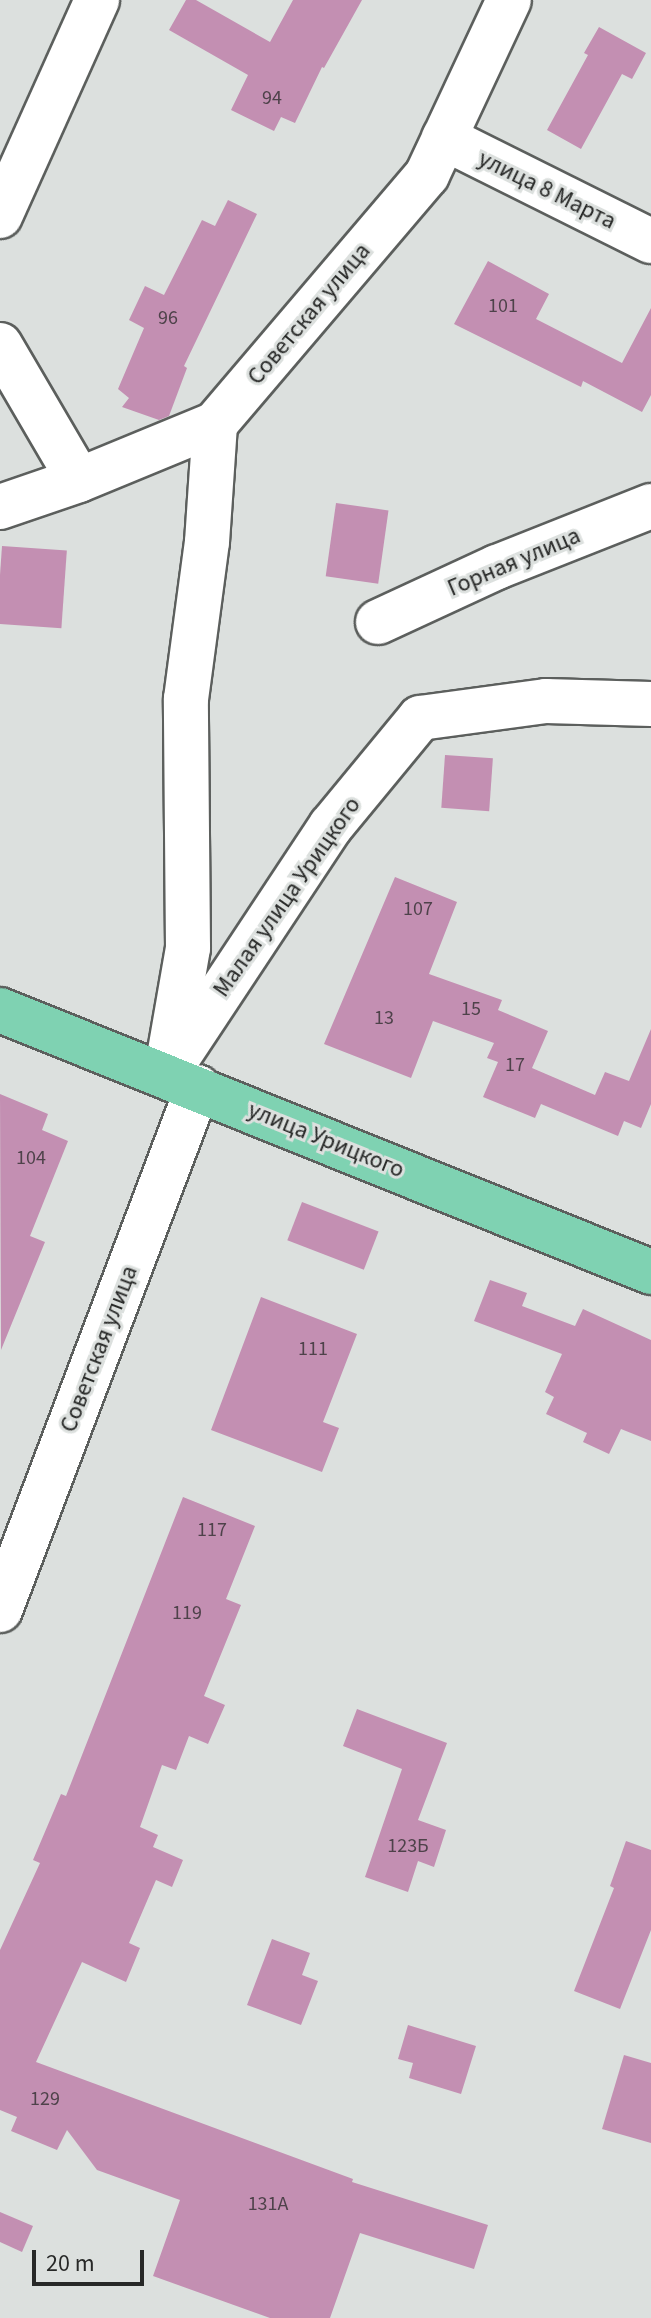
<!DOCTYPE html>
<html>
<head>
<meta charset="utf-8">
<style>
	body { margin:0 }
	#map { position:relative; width:651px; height:2318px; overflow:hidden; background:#dce0de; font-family:"Source Sans 3",sans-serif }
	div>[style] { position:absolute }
	.building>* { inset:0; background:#c38fb2; transform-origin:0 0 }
	.roads { filter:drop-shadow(2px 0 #5c5f5d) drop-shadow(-2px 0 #5c5f5d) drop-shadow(0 2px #5c5f5d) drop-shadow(0 -2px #5c5f5d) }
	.minor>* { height:44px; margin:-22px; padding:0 22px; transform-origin:22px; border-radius:22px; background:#fff }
	.major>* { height:44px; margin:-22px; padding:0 22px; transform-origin:22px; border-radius:22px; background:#7fd2b2 }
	span { translate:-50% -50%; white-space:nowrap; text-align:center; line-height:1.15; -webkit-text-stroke:6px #dce0de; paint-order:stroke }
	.number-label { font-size:20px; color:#4e424a }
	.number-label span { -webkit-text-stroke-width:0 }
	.street-label { font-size:24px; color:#272827 }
	.scale { position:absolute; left:32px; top:2250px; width:112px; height:36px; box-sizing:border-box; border:4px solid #272827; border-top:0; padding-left:10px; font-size:24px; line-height:28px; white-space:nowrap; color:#272827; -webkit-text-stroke:6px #dce0de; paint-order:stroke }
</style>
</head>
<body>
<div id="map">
	<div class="building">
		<div style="clip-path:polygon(186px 0,196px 0,270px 42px,293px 0,362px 0,324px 68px,322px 67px,295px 123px,281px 117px,274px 131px,231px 110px,248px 75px,169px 30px)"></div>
		<div style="clip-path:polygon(599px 27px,646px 53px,632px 79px,622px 74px,581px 149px,547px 130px,588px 55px,584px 53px)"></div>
		<div style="clip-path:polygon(228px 200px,257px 214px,184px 366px,187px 368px,169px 416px,159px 420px,122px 407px,129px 398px,118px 389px,144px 328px,129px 320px,145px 286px,164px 295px,202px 220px,215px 226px)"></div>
		<div style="clip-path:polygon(488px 261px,549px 294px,536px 319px,622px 363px,651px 308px,651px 395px,642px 412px,583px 381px,581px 387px,454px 324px)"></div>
		<div style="left:336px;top:503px;width:53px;height:74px;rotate:8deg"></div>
		<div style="left:2px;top:546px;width:65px;height:78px;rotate:4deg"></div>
		<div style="left:445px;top:755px;width:48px;height:53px;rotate:4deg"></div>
		<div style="clip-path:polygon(395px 877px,457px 902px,429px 974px,502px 1000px,498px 1010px,548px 1031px,532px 1068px,595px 1095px,605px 1072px,629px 1081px,651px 1029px,651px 1104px,641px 1128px,624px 1121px,618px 1136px,541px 1104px,535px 1118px,483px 1097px,498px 1062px,487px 1058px,494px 1043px,433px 1021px,411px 1078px,324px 1044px)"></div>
		<div style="clip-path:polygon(0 1094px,48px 1114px,42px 1130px,68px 1141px,30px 1236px,45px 1242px,1px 1350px)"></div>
		<div style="left:302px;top:1202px;width:82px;height:41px;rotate:21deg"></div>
		<div style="clip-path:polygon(490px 1280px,527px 1293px,522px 1306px,575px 1326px,583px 1309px,651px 1340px,651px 1441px,621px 1429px,609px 1454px,583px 1442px,587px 1433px,546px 1414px,554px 1397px,545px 1392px,562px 1354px,474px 1321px)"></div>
		<div style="clip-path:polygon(261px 1297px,357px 1334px,323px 1422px,339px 1428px,322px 1472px,211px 1430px)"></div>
		<div style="clip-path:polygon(183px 1497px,255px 1526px,226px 1599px,241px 1605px,204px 1696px,225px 1705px,208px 1744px,189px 1736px,176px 1770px,162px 1765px,140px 1827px,158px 1835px,153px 1847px,183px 1860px,172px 1887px,156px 1880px,129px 1943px,140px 1948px,126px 1982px,82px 1962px,36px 2062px,353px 2179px,352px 2182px,488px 2225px,474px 2269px,360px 2233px,330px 2318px,270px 2318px,153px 2276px,180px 2200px,97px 2170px,67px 2130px,57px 2150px,11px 2131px,17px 2117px,0 2110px,0 1950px,40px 1863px,33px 1860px,61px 1794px,66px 1796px)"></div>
		<div style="clip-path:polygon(357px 1709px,447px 1743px,418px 1820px,446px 1830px,434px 1867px,418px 1861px,408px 1892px,365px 1877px,402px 1769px,343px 1746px)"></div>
		<div style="clip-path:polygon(626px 1841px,651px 1850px,651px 1930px,620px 2009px,574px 1991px,614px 1888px,610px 1886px)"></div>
		<div style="clip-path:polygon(272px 1939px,310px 1953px,302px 1975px,318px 1981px,301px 2025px,247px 2005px)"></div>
		<div style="clip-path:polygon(408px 2025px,476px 2046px,461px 2094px,409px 2078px,413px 2063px,398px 2059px)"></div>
		<div style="clip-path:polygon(624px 2055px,651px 2063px,651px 2143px,602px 2129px)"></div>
		<div style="clip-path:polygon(0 2212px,33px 2226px,22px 2252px,0 2242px)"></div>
	</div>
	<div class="roads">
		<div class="minor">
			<div style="left:444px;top:138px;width:231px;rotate:26.5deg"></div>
			<div style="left:0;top:216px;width:237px;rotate:-65.8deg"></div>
			<div style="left:0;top:345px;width:156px;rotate:59.7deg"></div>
			<div style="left:0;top:507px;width:83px;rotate:-18.9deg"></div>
			<div style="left:79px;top:480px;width:147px;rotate:-22.4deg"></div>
			<div style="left:215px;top:424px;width:327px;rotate:-49.6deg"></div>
			<div style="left:427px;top:175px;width:193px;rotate:-64.9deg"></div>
			<div style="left:378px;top:622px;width:131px;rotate:-24.8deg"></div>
			<div style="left:497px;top:567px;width:166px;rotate:-21.6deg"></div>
			<div style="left:169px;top:1057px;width:111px;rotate:-80.1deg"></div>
			<div style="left:188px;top:948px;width:249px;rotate:-90.5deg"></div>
			<div style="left:186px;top:699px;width:158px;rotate:-82.4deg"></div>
			<div style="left:207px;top:542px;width:118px;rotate:-86.1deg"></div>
			<div style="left:166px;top:1075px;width:299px;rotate:-56.5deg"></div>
			<div style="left:331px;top:826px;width:140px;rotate:-50.5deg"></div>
			<div style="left:420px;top:718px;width:127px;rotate:-7.7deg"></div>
			<div style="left:546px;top:701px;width:105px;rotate:1.6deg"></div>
			<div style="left:0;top:1610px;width:559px;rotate:-69.26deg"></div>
		</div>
		<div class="major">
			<div style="left:0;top:1010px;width:702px;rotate:21.92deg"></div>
		</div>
	</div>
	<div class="number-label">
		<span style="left:272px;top:98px">94</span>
		<span style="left:503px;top:306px">101</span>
		<span style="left:168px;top:318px">96</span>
		<span style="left:418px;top:909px">107</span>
		<span style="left:471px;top:1009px">15</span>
		<span style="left:384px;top:1018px">13</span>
		<span style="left:515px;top:1065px">17</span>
		<span style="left:31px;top:1158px">104</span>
		<span style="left:313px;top:1349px">111</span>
		<span style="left:212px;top:1530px">117</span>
		<span style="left:187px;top:1613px">119</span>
		<span style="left:408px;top:1846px">123Б</span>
		<span style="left:45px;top:2099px">129</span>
		<span style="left:268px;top:2204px">131А</span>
	</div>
	<div class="street-label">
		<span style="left:547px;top:190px;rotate:26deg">улица 8 Марта</span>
		<span style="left:309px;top:314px;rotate:-50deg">Советская улица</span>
		<span style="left:514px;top:562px;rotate:-23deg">Горная улица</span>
		<span style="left:287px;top:897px;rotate:-55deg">Малая улица Урицкого</span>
		<span style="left:326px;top:1140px;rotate:22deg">улица Урицкого</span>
		<span style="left:99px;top:1349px;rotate:-69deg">Советская улица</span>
	</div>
	<div class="scale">20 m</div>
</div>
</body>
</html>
